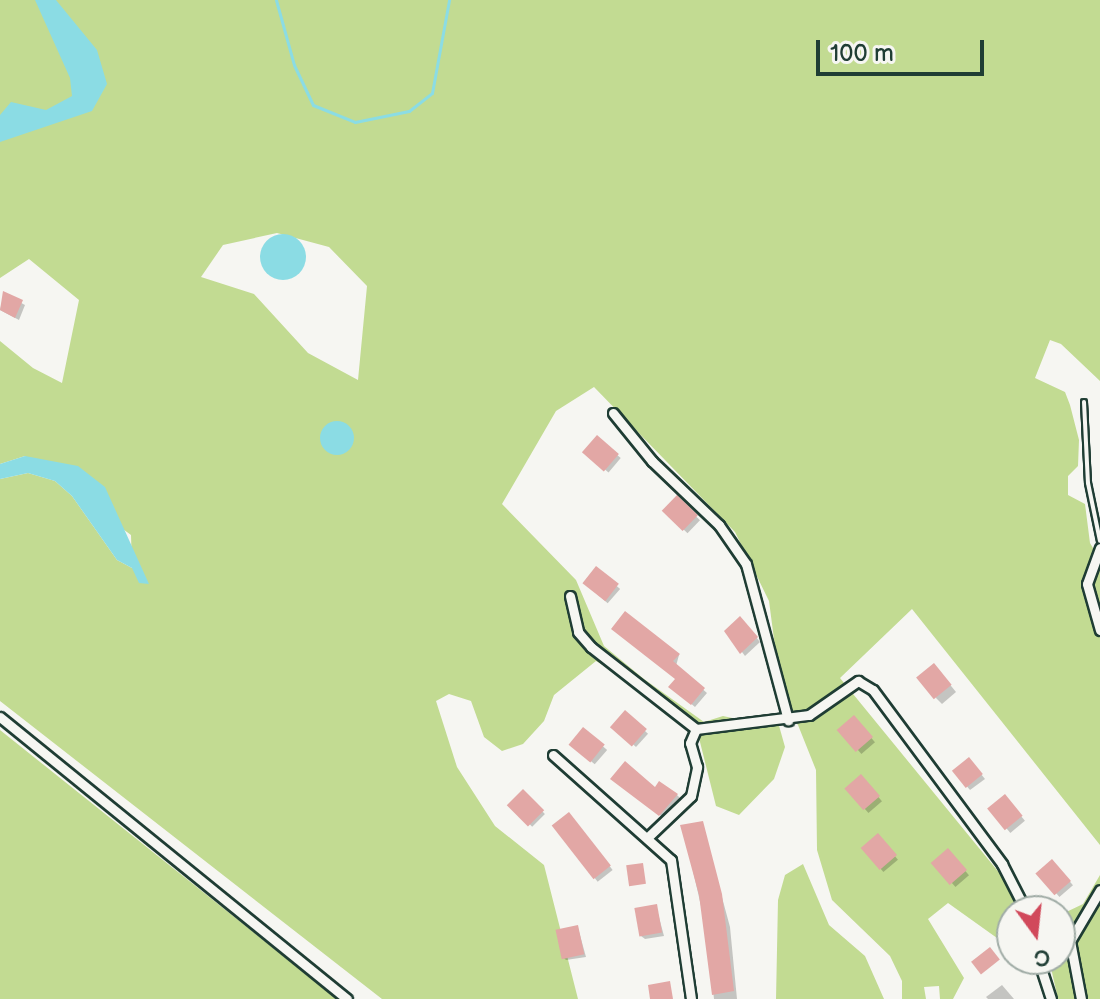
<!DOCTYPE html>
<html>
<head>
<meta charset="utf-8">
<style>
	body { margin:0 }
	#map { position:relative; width:1100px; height:999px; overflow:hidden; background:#f6f6f2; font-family:"Balsamiq Sans",sans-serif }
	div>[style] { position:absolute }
	.green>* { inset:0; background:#c2db92 }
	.water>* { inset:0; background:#8bdce4 }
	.round { border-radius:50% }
	.shadow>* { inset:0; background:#0003; transform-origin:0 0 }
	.stream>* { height:3px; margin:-1.5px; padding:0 1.5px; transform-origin:1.5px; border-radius:1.5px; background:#8bdce4 }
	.building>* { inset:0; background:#e2a7a5; transform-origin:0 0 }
	.roads { filter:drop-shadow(2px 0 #1f3d34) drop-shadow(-2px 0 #1f3d34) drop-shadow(0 2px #1f3d34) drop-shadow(0 -2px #1f3d34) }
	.service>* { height:4px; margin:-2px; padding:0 2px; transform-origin:2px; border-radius:2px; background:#f6f6f2 }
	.minor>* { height:9px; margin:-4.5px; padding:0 4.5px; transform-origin:4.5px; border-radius:4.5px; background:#f6f6f2 }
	span { translate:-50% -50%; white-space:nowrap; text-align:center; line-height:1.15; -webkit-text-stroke:6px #f6f6f2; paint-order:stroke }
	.north { position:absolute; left:996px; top:895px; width:80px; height:80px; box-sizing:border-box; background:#f6f6f2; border:2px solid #a0aca6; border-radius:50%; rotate:165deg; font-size:22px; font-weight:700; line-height:32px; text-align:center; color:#1f3d34 }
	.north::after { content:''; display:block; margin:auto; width:28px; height:36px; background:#d1495b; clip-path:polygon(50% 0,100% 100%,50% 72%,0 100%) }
	.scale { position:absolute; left:816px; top:40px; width:168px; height:36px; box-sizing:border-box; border:4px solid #1f3d34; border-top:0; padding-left:10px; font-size:24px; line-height:28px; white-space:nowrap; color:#1f3d34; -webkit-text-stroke:6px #f6f6f2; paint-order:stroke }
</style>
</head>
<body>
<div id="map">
	<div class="green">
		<div style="clip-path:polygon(evenodd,0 0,1100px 0,1100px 381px,1061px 344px,1050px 340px,1035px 378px,1065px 392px,1070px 405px,1079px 440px,1078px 466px,1068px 476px,1068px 495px,1085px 504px,1090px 543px,1100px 560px,1100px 845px,912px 609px,840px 678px,1010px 886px,1021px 911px,1012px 911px,1012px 930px,997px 938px,948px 903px,928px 919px,964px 978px,953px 999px,940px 999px,939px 986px,924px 987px,926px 999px,902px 999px,902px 981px,890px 956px,832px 900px,817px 850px,816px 770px,798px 725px,783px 708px,769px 601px,735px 532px,594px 387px,556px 411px,502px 504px,576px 580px,604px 646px,644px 679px,704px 722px,723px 716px,755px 723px,776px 715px,785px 747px,774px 779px,739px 815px,716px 806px,698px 734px,653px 695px,596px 661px,554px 695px,544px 721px,523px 744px,502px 751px,484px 737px,471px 701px,449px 694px,436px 701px,457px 767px,495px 826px,544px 865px,578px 999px,382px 999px,0 701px,0 479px,28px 473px,55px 481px,72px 496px,117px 560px,132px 568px,131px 535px,25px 456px,0 464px,0 341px,33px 368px,62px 383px,79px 300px,29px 259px,0 278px,0 0,277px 233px,329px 247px,367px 286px,358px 380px,308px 353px,254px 294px,201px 277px,223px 245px,277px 233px)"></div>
		<div style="clip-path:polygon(0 730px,337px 999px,0 999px)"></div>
		<div style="clip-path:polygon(803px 864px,829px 925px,865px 956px,884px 999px,776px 999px,778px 900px,785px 875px)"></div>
		<div style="clip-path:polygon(1100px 875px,1100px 999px,1058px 999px,1049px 959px,1060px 959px,1060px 915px,1083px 904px)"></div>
	</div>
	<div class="water">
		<div style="clip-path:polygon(35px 0,56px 0,97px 50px,107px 84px,92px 111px,0 142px,0 115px,11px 102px,46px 110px,72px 96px,70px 78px)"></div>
		<div class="round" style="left:260px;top:234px;width:46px;height:46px"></div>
		<div class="round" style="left:320px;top:421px;width:34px;height:34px"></div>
		<div style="clip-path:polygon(25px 456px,78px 466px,105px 487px,149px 584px,139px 583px,132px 568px,117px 560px,72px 496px,55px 481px,28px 473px,0 479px,0 464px)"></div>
	</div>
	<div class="shadow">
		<div style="clip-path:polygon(4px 294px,25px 305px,19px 320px,0 310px)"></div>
		<div style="left:597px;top:438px;width:31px;height:19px;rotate:40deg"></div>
		<div style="left:677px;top:498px;width:32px;height:18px;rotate:44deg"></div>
		<div style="left:596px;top:568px;width:32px;height:19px;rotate:41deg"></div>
		<div style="clip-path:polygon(744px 622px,760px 642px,745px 656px,726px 631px)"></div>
		<div style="clip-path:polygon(614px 628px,679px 655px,676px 666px,707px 693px,695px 707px,671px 687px,677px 679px)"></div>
		<div style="clip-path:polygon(939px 671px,956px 692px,942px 704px,936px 698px)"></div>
		<div style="left:625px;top:713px;width:31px;height:18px;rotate:42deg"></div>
		<div style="left:854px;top:718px;width:32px;height:18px;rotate:49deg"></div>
		<div style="left:583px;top:729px;width:32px;height:19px;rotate:41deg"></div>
		<div style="clip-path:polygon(972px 763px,985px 779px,970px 790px,954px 771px)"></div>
		<div style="left:861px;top:777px;width:32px;height:18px;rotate:49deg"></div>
		<div style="clip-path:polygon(616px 782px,677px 795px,680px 798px,664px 818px)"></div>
		<div style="left:523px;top:792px;width:31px;height:18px;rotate:45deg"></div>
		<div style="left:1005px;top:797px;width:31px;height:19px;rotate:50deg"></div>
		<div style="left:572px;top:818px;width:66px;height:19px;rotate:52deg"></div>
		<div style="clip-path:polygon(702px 823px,730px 927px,737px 999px,714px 999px,706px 928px,683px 827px)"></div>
		<div style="left:878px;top:836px;width:31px;height:19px;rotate:50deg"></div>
		<div style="left:948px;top:851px;width:32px;height:18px;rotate:49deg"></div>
		<div style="left:1052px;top:861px;width:32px;height:18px;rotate:49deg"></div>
		<div style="clip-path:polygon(656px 906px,664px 936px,645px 939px,641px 936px)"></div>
		<div style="clip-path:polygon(578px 928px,586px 957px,566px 960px,563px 957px)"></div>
		<div style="clip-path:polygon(1002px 985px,1014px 999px,988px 999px,986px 997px)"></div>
	</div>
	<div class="stream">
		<div style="left:276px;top:0;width:67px;rotate:74.5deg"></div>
		<div style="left:294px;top:65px;width:44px;rotate:64.6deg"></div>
		<div style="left:313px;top:105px;width:45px;rotate:22deg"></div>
		<div style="left:355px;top:122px;width:55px;rotate:-11.5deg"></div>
		<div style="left:409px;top:111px;width:29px;rotate:-38deg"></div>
		<div style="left:432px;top:93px;width:95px;rotate:-79.6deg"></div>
	</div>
	<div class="building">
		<div style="clip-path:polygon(3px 291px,23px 300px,15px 318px,0 310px)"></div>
		<div style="left:597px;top:435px;width:29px;height:23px;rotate:41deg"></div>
		<div style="left:677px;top:495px;width:29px;height:22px;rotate:44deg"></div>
		<div style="left:596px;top:566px;width:29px;height:22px;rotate:38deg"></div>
		<div style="clip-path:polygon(625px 611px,680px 654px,673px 661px,705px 688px,691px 705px,668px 687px,675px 679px,611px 629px)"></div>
		<div style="clip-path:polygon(740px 616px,758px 637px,740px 654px,724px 631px)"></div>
		<div style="left:934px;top:663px;width:28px;height:23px;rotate:51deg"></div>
		<div style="left:625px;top:710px;width:29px;height:23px;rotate:41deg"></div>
		<div style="left:854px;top:715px;width:29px;height:23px;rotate:49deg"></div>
		<div style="left:583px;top:727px;width:28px;height:23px;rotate:39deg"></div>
		<div style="left:969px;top:757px;width:22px;height:22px;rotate:51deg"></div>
		<div style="clip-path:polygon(625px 761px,655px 787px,659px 781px,678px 794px,659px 816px,610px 779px)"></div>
		<div style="left:861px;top:774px;width:29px;height:22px;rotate:49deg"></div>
		<div style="left:523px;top:789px;width:30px;height:23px;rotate:45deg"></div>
		<div style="left:1005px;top:794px;width:28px;height:23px;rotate:51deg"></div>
		<div style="left:569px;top:812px;width:68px;height:22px;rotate:52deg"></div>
		<div style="clip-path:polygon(703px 821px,722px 894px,734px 991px,712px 995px,699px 895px,680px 825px)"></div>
		<div style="left:878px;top:833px;width:29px;height:23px;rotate:49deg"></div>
		<div style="left:948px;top:848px;width:29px;height:23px;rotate:49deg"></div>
		<div style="left:1052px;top:859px;width:29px;height:22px;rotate:49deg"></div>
		<div style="left:643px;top:863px;width:21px;height:17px;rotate:82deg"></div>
		<div style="left:657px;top:904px;width:29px;height:23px;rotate:80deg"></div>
		<div style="left:578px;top:925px;width:30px;height:23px;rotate:78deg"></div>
		<div style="left:990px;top:947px;width:16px;height:24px;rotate:52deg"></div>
		<div style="clip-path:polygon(670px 981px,673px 999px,650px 999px,648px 985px)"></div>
	</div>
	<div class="roads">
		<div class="service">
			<div style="left:1084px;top:402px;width:81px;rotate:87.2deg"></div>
			<div style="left:1088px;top:483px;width:59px;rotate:78.3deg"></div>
		</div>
		<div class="minor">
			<div style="left:613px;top:413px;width:62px;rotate:50.9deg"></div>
			<div style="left:652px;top:461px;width:93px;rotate:43.7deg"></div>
			<div style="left:719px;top:525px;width:47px;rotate:55.3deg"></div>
			<div style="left:746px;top:564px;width:162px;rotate:74.9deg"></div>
			<div style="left:1100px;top:548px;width:38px;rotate:110deg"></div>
			<div style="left:1087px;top:584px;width:48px;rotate:74.2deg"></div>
			<div style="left:570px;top:596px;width:37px;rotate:77deg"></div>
			<div style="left:578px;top:632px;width:20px;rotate:49deg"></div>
			<div style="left:591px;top:647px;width:133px;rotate:38deg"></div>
			<div style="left:696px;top:729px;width:114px;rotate:-7.1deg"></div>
			<div style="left:809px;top:715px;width:60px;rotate:-34.8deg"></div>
			<div style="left:858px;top:681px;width:17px;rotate:31deg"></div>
			<div style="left:873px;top:690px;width:217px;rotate:53.4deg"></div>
			<div style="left:1002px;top:864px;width:53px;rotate:62.9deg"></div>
			<div style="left:0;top:717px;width:447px;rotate:39.1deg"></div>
			<div style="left:553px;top:755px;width:158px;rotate:41.7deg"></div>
			<div style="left:671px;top:860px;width:140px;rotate:81.8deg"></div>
			<div style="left:649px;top:836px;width:58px;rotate:-43.6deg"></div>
			<div style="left:691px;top:796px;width:30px;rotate:-78deg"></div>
			<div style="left:697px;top:767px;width:25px;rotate:-106deg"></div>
			<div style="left:690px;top:743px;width:15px;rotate:-67deg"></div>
			<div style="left:1038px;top:959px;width:42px;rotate:72deg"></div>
			<div style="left:1081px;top:999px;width:59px;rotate:-100.7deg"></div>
			<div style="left:1070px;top:941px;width:59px;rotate:-59.5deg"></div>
		</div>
	</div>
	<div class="north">С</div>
	<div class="scale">100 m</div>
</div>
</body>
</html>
